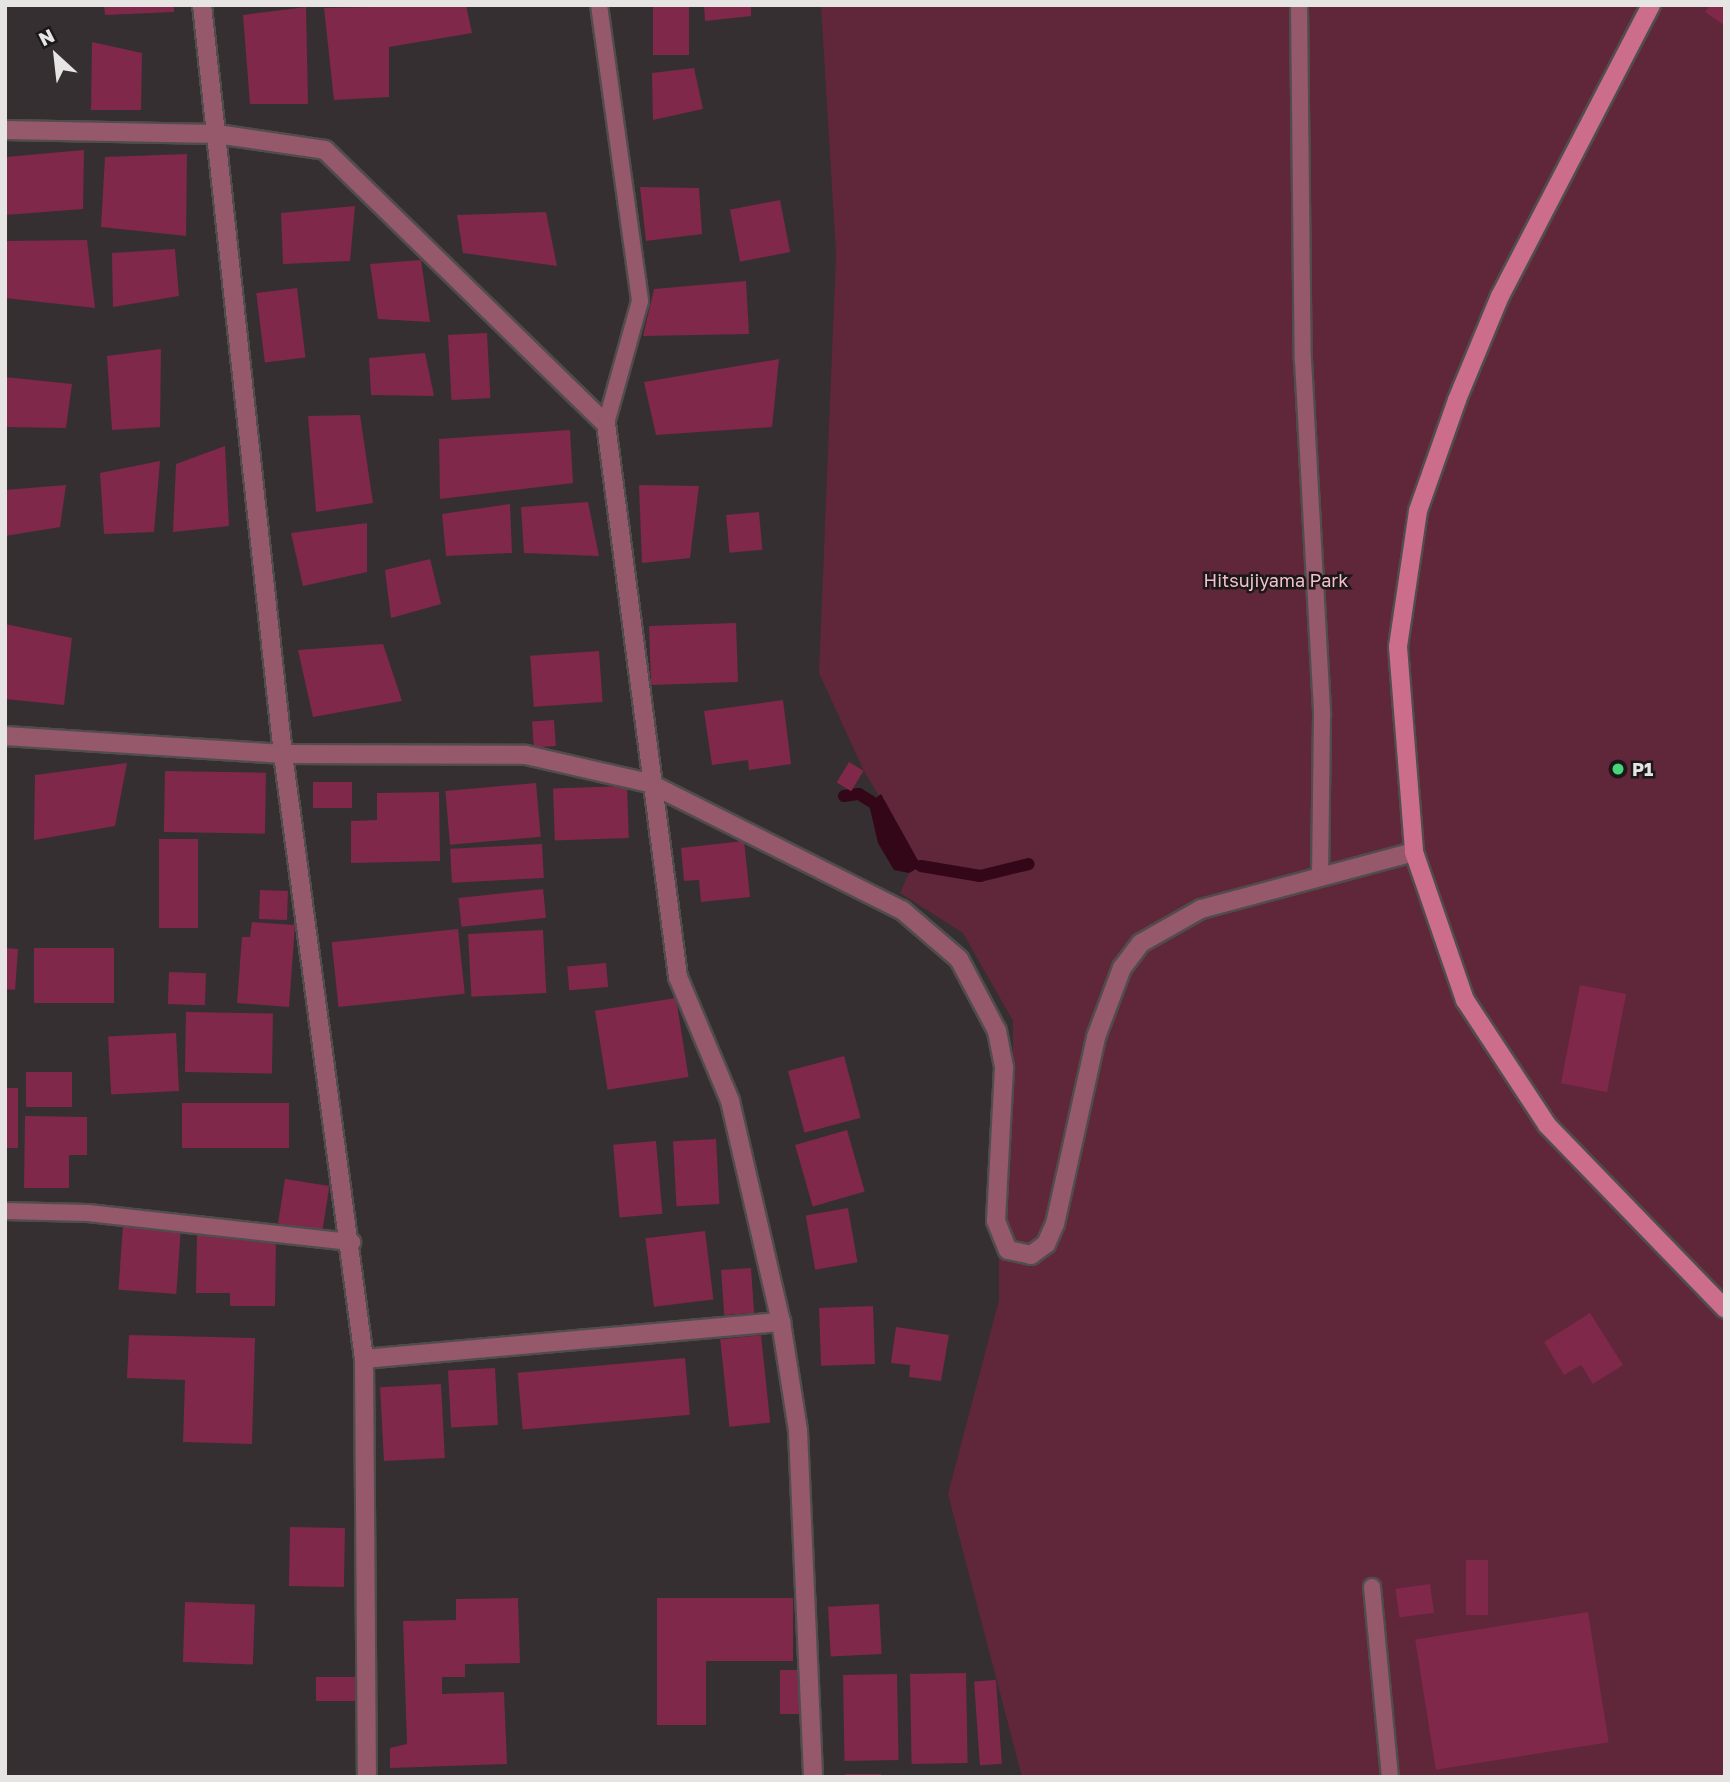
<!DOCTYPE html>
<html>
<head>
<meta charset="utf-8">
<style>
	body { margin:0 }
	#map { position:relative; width:1730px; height:1782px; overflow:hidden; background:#352f31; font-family:"Golos Text",sans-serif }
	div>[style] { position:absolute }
	.green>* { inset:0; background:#60263a }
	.water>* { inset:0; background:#330618 }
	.stream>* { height:12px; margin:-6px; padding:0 6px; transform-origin:6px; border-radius:6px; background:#330618 }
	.building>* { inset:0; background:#7f2849; transform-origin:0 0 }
	.roads { filter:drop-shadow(2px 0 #514c4e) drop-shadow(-2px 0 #514c4e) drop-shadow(0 2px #514c4e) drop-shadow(0 -2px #514c4e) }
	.lane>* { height:16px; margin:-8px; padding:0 8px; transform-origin:8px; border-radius:8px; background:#95596b }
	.street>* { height:18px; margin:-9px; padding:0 9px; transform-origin:9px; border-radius:9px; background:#95596b }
	.secondary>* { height:18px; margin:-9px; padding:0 9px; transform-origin:9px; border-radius:9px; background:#cc6d8b }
	.dots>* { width:19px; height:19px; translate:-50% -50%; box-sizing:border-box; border:4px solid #1b1819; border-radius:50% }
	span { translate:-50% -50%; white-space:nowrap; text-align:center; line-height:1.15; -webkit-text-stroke:5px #1b1819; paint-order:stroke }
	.park-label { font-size:18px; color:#f3bfcd }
	.poi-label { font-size:18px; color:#e7e4e4; font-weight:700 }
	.left { translate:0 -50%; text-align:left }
	.frame { position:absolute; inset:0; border:7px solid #e7e4e4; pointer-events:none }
	.north { position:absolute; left:21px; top:21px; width:70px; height:70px; -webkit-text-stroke:5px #1b1819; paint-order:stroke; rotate:333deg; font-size:19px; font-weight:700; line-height:28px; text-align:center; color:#e7e4e4 }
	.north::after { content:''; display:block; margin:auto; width:24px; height:32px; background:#e7e4e4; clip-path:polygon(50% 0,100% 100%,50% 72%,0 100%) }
</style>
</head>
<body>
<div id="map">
	<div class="green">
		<div style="clip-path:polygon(821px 5px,1725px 5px,1725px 1777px,1022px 1777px,948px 1494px,999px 1300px,999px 1168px,1013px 1102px,1013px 1021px,963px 933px,900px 893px,909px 873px,921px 866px,864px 771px,819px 673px,836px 254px)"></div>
	</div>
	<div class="water">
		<div style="clip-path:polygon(881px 794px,921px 866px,909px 873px,894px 870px,878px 843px,869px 804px)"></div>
	</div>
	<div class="stream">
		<div style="left:844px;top:796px;width:15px;rotate:-8deg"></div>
		<div style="left:859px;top:794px;width:15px;rotate:32deg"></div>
		<div style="left:921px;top:866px;width:60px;rotate:9.6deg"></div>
		<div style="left:980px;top:876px;width:50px;rotate:-13.8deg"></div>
	</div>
	<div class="building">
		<div style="clip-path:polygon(104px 5px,174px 5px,174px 12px,105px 15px)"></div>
		<div style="clip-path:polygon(466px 5px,472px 33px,389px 47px,389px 97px,334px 100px,324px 8px)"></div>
		<div style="left:653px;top:5px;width:36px;height:50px"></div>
		<div style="clip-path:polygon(704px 5px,751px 5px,751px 16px,705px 21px)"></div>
		<div style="clip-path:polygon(1710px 5px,1725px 5px,1725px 26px,1705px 12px)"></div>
		<div style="clip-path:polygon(306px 7px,308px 104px,250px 104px,243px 15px)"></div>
		<div style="clip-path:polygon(92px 42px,142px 53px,141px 110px,91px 110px)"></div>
		<div style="clip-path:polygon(694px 68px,703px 109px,653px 120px,652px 73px)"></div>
		<div style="clip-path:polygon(84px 150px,83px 209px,5px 215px,6px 157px)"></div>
		<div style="clip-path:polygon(187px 154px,186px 236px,101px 227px,105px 157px)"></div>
		<div style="clip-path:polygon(640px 187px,699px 188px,702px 234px,646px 241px)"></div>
		<div style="left:780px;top:200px;width:53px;height:51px;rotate:79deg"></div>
		<div style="clip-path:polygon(355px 206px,350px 261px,283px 264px,281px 213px)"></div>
		<div style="clip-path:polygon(546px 212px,557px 266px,463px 253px,457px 215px)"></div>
		<div style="clip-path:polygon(87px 240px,95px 308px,5px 298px,5px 241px)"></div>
		<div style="clip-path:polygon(175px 249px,179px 296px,113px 307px,112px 253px)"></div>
		<div style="clip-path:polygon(421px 260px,430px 322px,378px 319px,370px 264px)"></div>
		<div style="clip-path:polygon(746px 281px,749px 334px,643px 336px,654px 289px)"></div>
		<div style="left:297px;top:288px;width:70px;height:41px;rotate:83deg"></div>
		<div style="left:487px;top:333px;width:65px;height:39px;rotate:87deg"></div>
		<div style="clip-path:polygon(161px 349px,160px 427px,112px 430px,107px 356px)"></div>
		<div style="clip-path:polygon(425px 353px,434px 396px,371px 395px,369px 358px)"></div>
		<div style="clip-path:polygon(779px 359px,772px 427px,656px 435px,644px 382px)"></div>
		<div style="clip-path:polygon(5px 377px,72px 384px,66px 428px,5px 427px)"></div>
		<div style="clip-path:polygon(360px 415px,373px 503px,316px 512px,308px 416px)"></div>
		<div style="clip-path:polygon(570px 430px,573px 483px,440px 499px,439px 439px)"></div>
		<div style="clip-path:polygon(225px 446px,229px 526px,173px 532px,176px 464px)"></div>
		<div style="clip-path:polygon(160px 461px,154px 532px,104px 534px,100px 473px)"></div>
		<div style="clip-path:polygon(66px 485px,60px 527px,5px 536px,5px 490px)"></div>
		<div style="clip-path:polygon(639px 485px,699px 486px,690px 558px,642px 563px)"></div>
		<div style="clip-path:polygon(588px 502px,599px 556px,524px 553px,521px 507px)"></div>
		<div style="clip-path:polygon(510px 504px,512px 553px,446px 556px,442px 514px)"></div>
		<div style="left:759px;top:512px;width:38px;height:33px;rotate:85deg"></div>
		<div style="clip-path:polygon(367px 523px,367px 572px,303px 586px,291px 533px)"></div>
		<div style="clip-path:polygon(430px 559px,441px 604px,391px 618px,385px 570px)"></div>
		<div style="left:736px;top:623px;width:59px;height:87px;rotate:88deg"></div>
		<div style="clip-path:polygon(5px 624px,72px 638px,64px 705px,5px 699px)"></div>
		<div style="clip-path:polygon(383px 644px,402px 701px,313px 717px,298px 650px)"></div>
		<div style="left:599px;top:651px;width:51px;height:69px;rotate:86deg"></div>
		<div style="clip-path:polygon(783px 700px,791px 764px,749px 770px,748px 760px,712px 765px,704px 711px)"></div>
		<div style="left:554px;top:720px;width:26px;height:22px;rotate:86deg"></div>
		<div style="left:849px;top:762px;width:17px;height:24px;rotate:31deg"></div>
		<div style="clip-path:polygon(127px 763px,115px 826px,34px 840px,35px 775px)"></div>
		<div style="left:165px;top:771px;width:101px;height:61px;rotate:1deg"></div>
		<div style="left:313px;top:782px;width:39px;height:26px"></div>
		<div style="left:536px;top:783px;width:54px;height:91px;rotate:85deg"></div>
		<div style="left:627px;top:786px;width:52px;height:74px;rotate:88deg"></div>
		<div style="clip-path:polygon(439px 792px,440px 861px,351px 863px,351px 821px,377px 820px,377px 793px)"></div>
		<div style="left:159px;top:839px;width:39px;height:89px"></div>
		<div style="clip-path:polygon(744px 841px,750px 897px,701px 902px,699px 880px,684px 881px,681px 848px)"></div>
		<div style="left:542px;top:844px;width:34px;height:92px;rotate:87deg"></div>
		<div style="left:543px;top:889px;width:29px;height:85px;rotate:84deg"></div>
		<div style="left:260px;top:890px;width:28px;height:29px;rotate:2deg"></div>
		<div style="clip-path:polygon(252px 922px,295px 925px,289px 1007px,237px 1003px,242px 937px,250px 937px)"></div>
		<div style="left:458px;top:929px;width:65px;height:127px;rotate:84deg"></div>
		<div style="left:543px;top:930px;width:63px;height:75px;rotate:87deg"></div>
		<div style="left:5px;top:948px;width:13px;height:41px;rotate:4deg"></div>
		<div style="left:34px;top:948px;width:80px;height:55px"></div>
		<div style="left:606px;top:963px;width:24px;height:39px;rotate:85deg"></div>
		<div style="left:169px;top:972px;width:37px;height:32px;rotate:2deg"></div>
		<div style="left:1580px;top:985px;width:47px;height:100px;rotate:11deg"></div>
		<div style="left:676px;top:998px;width:80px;height:82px;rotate:81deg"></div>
		<div style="left:186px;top:1012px;width:87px;height:60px;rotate:1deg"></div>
		<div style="left:176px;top:1033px;width:58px;height:68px;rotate:87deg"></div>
		<div style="left:844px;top:1056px;width:64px;height:58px;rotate:75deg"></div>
		<div style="left:26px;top:1072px;width:46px;height:35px"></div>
		<div style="left:5px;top:1088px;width:13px;height:60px"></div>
		<div style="left:182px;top:1103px;width:107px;height:45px"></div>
		<div style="clip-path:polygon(25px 1116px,87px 1117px,87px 1155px,69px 1155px,69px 1188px,24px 1188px)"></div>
		<div style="left:847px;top:1130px;width:64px;height:54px;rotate:74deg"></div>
		<div style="left:716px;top:1139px;width:65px;height:43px;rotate:87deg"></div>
		<div style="left:656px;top:1141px;width:73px;height:43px;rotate:85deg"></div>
		<div style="left:285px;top:1179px;width:45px;height:45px;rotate:9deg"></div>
		<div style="left:848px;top:1208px;width:55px;height:43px;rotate:80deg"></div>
		<div style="left:123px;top:1225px;width:58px;height:65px;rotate:4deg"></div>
		<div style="left:705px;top:1231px;width:69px;height:60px;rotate:83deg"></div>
		<div style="clip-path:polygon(197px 1235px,276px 1236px,275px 1306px,230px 1306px,230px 1293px,196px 1293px)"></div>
		<div style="left:751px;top:1268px;width:45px;height:30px;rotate:86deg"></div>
		<div style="left:873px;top:1306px;width:58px;height:54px;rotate:88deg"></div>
		<div style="clip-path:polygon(1590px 1313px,1623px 1365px,1593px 1384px,1581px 1365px,1564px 1375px,1544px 1342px)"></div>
		<div style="clip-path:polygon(896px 1327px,949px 1335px,941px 1381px,909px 1377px,910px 1365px,891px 1363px)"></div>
		<div style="clip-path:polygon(129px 1335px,255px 1338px,252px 1444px,183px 1442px,185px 1380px,127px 1378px)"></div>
		<div style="left:761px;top:1335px;width:88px;height:41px;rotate:84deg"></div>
		<div style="left:685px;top:1358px;width:57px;height:168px;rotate:85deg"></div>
		<div style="left:495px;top:1368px;width:57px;height:47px;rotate:87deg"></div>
		<div style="left:441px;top:1384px;width:74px;height:61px;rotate:87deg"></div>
		<div style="left:290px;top:1527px;width:55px;height:59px;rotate:1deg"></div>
		<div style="left:1466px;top:1560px;width:22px;height:55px"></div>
		<div style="left:1430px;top:1584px;width:29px;height:35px;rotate:82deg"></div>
		<div style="clip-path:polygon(518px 1598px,520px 1663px,465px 1664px,465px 1677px,442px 1677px,442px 1694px,504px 1692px,507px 1764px,390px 1768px,390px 1748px,407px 1744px,403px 1621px,456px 1620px,456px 1599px)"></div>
		<div style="clip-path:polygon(657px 1598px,793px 1598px,793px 1661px,706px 1661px,706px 1725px,657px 1725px)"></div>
		<div style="left:185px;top:1602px;width:70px;height:60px;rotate:2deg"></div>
		<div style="left:879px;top:1604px;width:50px;height:51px;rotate:87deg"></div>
		<div style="left:1588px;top:1612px;width:132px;height:175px;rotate:81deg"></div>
		<div style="left:802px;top:1670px;width:44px;height:22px;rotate:90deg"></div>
		<div style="left:966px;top:1673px;width:90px;height:56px;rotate:89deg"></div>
		<div style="left:897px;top:1674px;width:86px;height:54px;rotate:89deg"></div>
		<div style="left:356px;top:1677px;width:24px;height:40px;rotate:90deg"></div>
		<div style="left:996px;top:1680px;width:84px;height:22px;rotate:86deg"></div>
		<div style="left:845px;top:1774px;width:36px;height:3px"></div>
	</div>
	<div class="roads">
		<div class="lane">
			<div style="left:599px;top:5px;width:299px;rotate:82.1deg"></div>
			<div style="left:640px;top:301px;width:128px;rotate:105.5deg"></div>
			<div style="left:1299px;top:5px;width:355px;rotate:89.4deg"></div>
			<div style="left:1303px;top:360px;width:356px;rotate:86.9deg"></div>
			<div style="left:1322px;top:715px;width:158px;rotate:90.7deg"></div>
			<div style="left:5px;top:1211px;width:83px;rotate:1.4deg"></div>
			<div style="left:88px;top:1213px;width:266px;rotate:6.3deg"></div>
			<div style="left:1372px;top:1587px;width:191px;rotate:84.6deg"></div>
		</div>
		<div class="street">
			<div style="left:202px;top:5px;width:753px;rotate:83.83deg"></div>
			<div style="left:283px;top:754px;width:610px;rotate:82.37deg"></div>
			<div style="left:364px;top:1359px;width:418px;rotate:89.6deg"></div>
			<div style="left:5px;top:130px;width:212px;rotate:1.1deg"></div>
			<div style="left:217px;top:134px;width:109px;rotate:8.4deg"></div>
			<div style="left:325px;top:150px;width:392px;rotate:44.3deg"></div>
			<div style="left:606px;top:424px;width:558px;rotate:82.58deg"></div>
			<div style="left:678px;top:977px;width:134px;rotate:67.2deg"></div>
			<div style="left:730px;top:1101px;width:227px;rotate:77deg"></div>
			<div style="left:781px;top:1322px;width:110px;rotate:81.1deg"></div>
			<div style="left:798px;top:1431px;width:346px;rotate:87.5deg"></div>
			<div style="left:5px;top:736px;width:279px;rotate:3.7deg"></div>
			<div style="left:283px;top:754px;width:243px;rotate:0.2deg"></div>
			<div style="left:526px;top:755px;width:126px;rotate:12.8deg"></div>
			<div style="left:649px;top:783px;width:283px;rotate:26.7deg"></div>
			<div style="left:902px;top:910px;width:75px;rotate:40.7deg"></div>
			<div style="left:959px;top:959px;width:81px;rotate:62.2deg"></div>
			<div style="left:997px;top:1031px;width:38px;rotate:79deg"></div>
			<div style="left:1004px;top:1068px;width:153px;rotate:93deg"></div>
			<div style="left:996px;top:1221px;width:31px;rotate:68deg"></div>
			<div style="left:1008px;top:1250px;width:24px;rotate:12deg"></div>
			<div style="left:1031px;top:1255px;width:19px;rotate:-36deg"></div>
			<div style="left:1046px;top:1244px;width:22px;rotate:-66deg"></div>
			<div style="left:1055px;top:1224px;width:191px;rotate:-77.6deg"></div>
			<div style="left:1096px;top:1037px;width:74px;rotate:-69.4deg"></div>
			<div style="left:1122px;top:968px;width:31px;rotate:-53deg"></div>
			<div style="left:1141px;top:943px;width:69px;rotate:-29.5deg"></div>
			<div style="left:1201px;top:909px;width:220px;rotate:-15deg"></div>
			<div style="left:364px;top:1359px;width:419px;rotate:-5.1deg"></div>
		</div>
		<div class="secondary">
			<div style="left:1651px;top:5px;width:328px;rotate:117.4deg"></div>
			<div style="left:1500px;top:296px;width:113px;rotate:112.5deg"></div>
			<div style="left:1457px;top:400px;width:118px;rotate:109.4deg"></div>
			<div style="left:1418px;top:511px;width:137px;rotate:98.4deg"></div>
			<div style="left:1398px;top:647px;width:206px;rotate:85.5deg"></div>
			<div style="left:1414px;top:852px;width:157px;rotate:71deg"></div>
			<div style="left:1465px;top:1000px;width:149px;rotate:56.7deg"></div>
			<div style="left:1547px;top:1125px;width:256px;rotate:45.9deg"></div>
		</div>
	</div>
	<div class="dots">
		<div style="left:1618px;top:769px;background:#48d778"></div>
	</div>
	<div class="park-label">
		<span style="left:1276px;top:580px">Hitsujiyama Park</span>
	</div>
	<div class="poi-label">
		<span class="left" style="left:1632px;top:769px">P1</span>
	</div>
	<div class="frame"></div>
	<div class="north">N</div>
</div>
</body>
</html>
